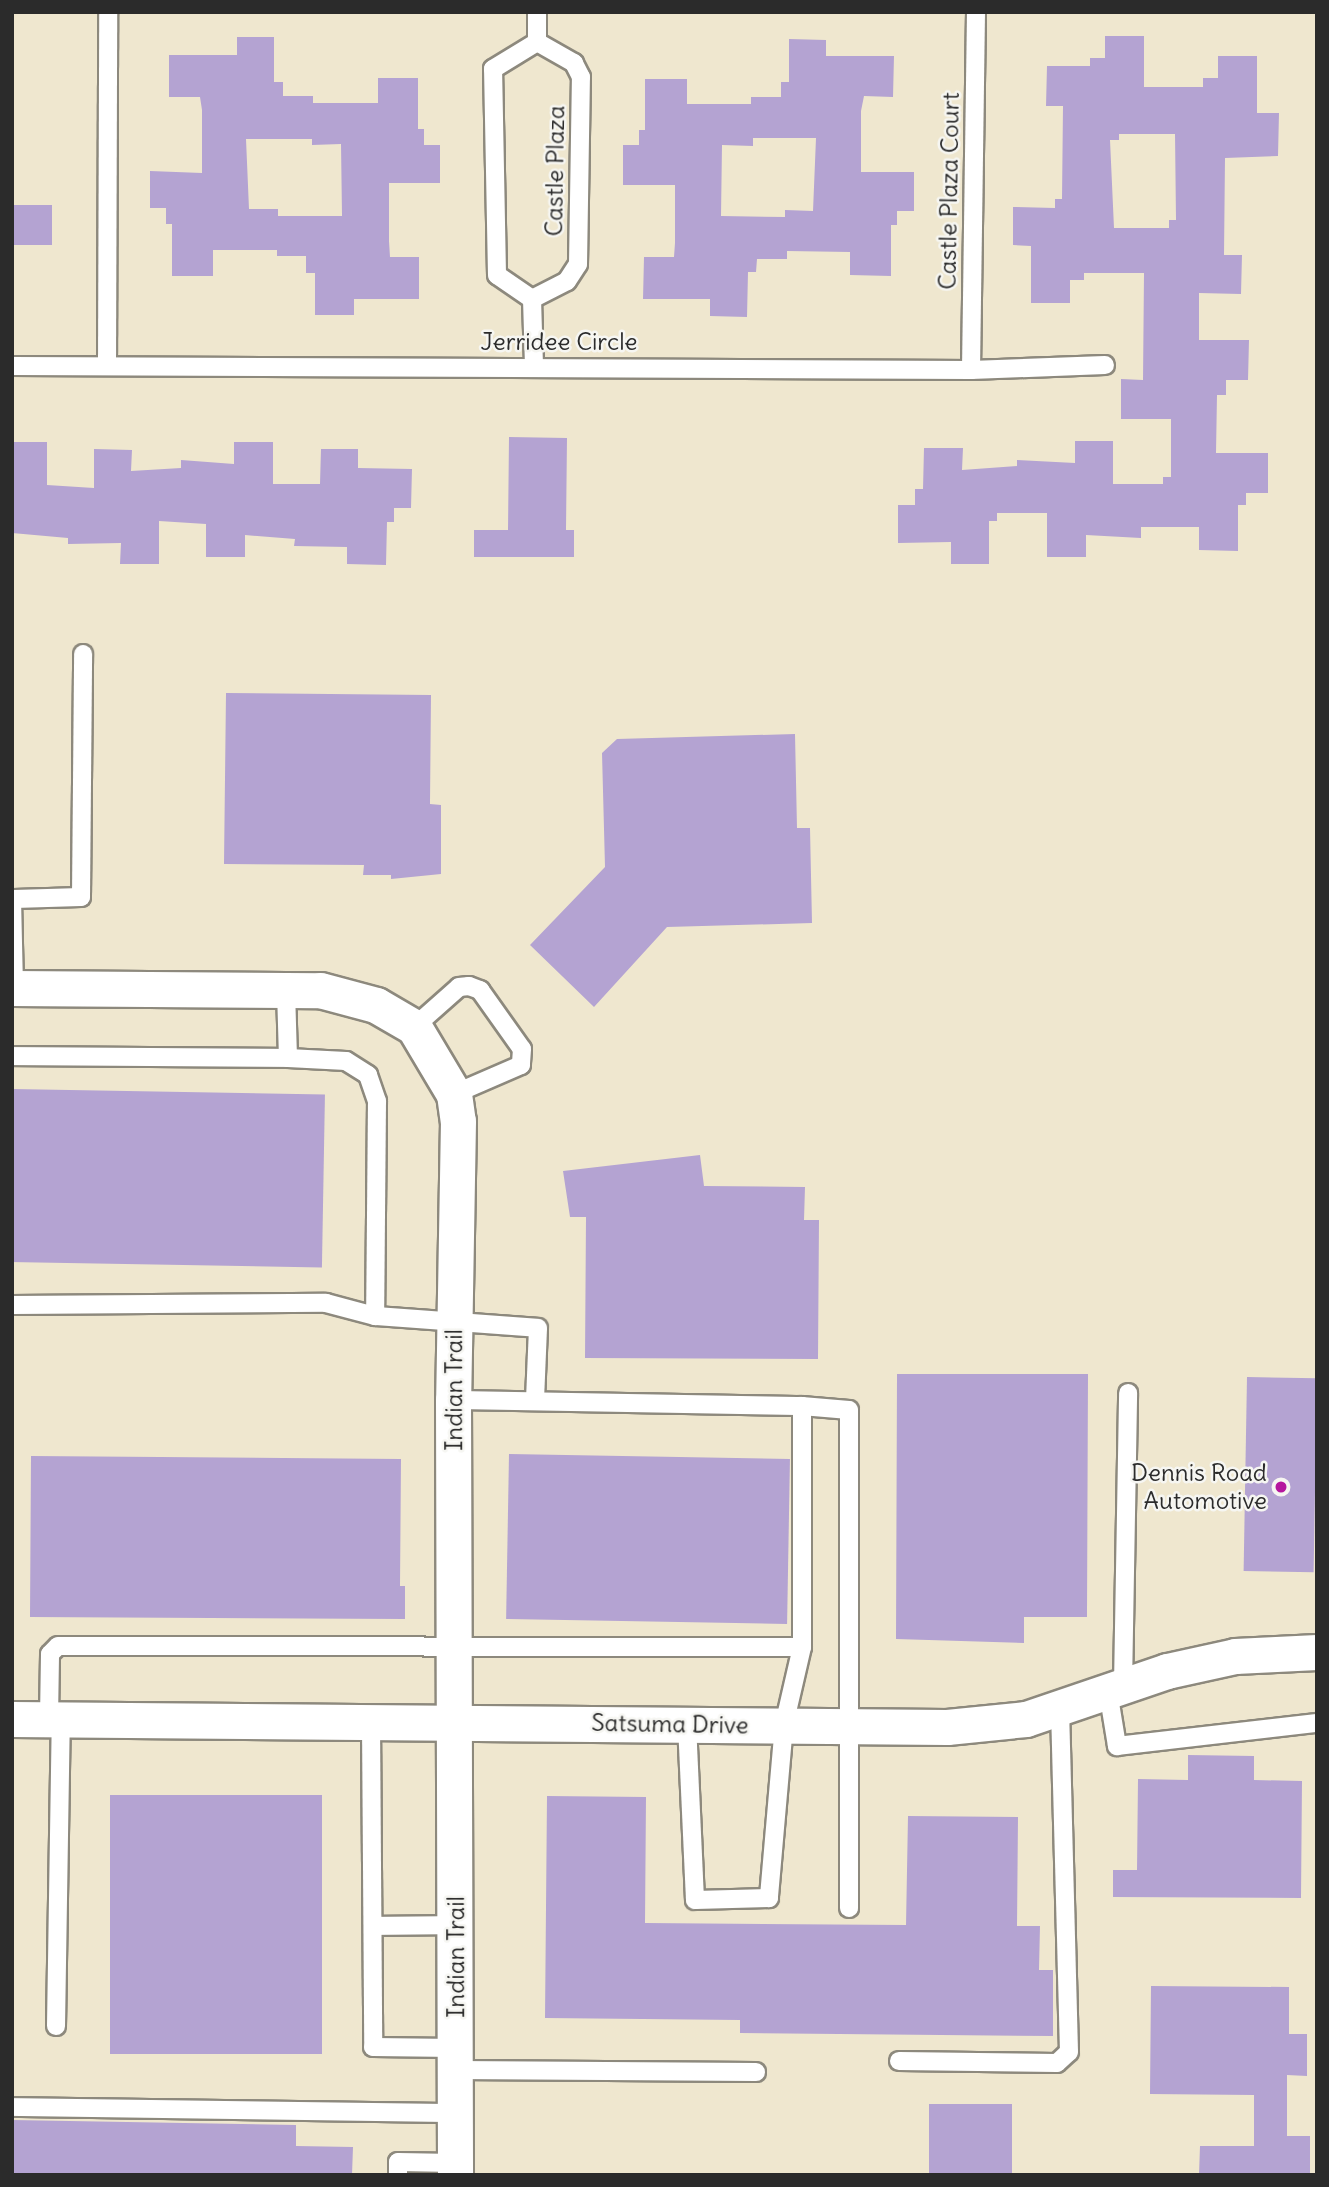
<!DOCTYPE html>
<html>
<head>
<meta charset="utf-8">
<style>
	body { margin:0 }
	#map { position:relative; width:1329px; height:2187px; overflow:hidden; background:#efe7cf; font-family:Delius,sans-serif }
	div>[style] { position:absolute }
	.building>* { inset:0; background:#b4a3d2; transform-origin:0 0 }
	.roads { filter:drop-shadow(2px 0 #8d897d) drop-shadow(-2px 0 #8d897d) drop-shadow(0 2px #8d897d) drop-shadow(0 -2px #8d897d) }
	.service>* { height:18px; margin:-9px; padding:0 9px; transform-origin:9px; border-radius:9px; background:#fff }
	.minor>* { height:35px; margin:-17.5px; padding:0 17.5px; transform-origin:17.5px; border-radius:17.5px; background:#fff }
	.dots>* { width:19px; height:19px; translate:-50% -50%; box-sizing:border-box; border:4px solid #f6f6f2; border-radius:50% }
	span { translate:-50% -50%; white-space:nowrap; text-align:center; line-height:1.15; -webkit-text-stroke:5px #f6f6f2; paint-order:stroke }
	.street-label { font-size:24px; color:#2b2b2b }
	.poi-label { font-size:24px; color:#2b2b2b }
	.right { translate:-100% -50%; text-align:right }
	.frame { position:absolute; inset:0; border:14px solid #2b2b2b; pointer-events:none }
</style>
</head>
<body>
<div id="map">
	<div class="building">
		<div style="clip-path:polygon(evenodd,1105px 36px,1144px 36px,1144px 87px,1203px 87px,1203px 78px,1218px 78px,1218px 56px,1257px 56px,1257px 113px,1279px 113px,1278px 156px,1225px 158px,1224px 255px,1242px 255px,1241px 294px,1199px 293px,1199px 340px,1249px 340px,1248px 380px,1226px 380px,1226px 395px,1217px 395px,1216px 453px,1268px 453px,1268px 493px,1246px 493px,1246px 505px,1238px 505px,1238px 551px,1199px 550px,1199px 527px,1141px 527px,1141px 538px,1086px 535px,1086px 557px,1047px 557px,1047px 513px,997px 513px,997px 521px,989px 521px,989px 564px,951px 564px,951px 542px,898px 543px,898px 505px,915px 505px,915px 489px,923px 489px,924px 448px,963px 448px,962px 470px,1017px 466px,1017px 460px,1075px 463px,1075px 441px,1113px 441px,1113px 484px,1163px 484px,1163px 477px,1171px 477px,1171px 419px,1121px 419px,1121px 379px,1143px 380px,1144px 273px,1084px 273px,1084px 280px,1070px 280px,1070px 303px,1031px 303px,1031px 246px,1013px 245px,1013px 207px,1055px 208px,1055px 199px,1062px 199px,1063px 106px,1046px 106px,1047px 66px,1090px 66px,1090px 58px,1105px 58px,1105px 36px,1119px 134px,1175px 134px,1176px 220px,1169px 220px,1169px 228px,1114px 228px,1110px 140px,1119px 140px,1119px 134px)"></div>
		<div style="clip-path:polygon(evenodd,237px 37px,274px 37px,274px 82px,283px 82px,283px 96px,313px 96px,313px 103px,378px 103px,378px 78px,418px 78px,418px 129px,424px 129px,424px 145px,440px 145px,440px 183px,389px 183px,389px 241px,390px 257px,419px 257px,419px 299px,354px 299px,354px 315px,315px 315px,315px 273px,306px 273px,306px 256px,277px 256px,277px 250px,213px 250px,213px 276px,172px 276px,172px 224px,166px 224px,166px 208px,150px 208px,150px 171px,202px 173px,202px 110px,200px 97px,169px 97px,169px 55px,237px 55px,237px 37px,246px 139px,312px 139px,312px 145px,341px 144px,342px 216px,278px 216px,278px 209px,249px 209px,246px 139px)"></div>
		<div style="clip-path:polygon(evenodd,789px 39px,826px 40px,826px 56px,894px 56px,893px 97px,864px 96px,861px 111px,861px 172px,914px 172px,914px 211px,897px 211px,897px 225px,891px 225px,891px 276px,850px 275px,850px 252px,787px 251px,787px 259px,757px 259px,756px 272px,748px 272px,747px 317px,710px 316px,710px 299px,643px 299px,644px 257px,674px 257px,675px 243px,675px 185px,623px 185px,623px 145px,639px 145px,639px 130px,645px 130px,645px 79px,687px 79px,687px 104px,751px 104px,751px 97px,781px 97px,781px 82px,789px 82px,789px 39px,753px 138px,816px 138px,813px 211px,785px 210px,785px 217px,721px 216px,722px 145px,753px 146px,753px 138px)"></div>
		<div style="left:12px;top:205px;width:40px;height:40px"></div>
		<div style="clip-path:polygon(509px 437px,567px 438px,566px 530px,574px 530px,574px 557px,474px 557px,474px 530px,508px 530px)"></div>
		<div style="clip-path:polygon(12px 442px,47px 442px,47px 485px,94px 488px,94px 449px,132px 450px,131px 471px,181px 468px,181px 460px,234px 464px,234px 442px,273px 442px,273px 484px,320px 484px,321px 449px,358px 449px,358px 468px,412px 469px,411px 508px,394px 508px,394px 522px,387px 522px,386px 565px,347px 564px,347px 547px,294px 546px,295px 539px,245px 535px,245px 557px,206px 557px,206px 524px,159px 521px,159px 564px,120px 564px,121px 543px,68px 544px,68px 538px,12px 533px)"></div>
		<div style="clip-path:polygon(226px 693px,431px 695px,430px 804px,441px 805px,441px 874px,391px 879px,391px 875px,363px 875px,364px 865px,224px 864px)"></div>
		<div style="clip-path:polygon(795px 734px,797px 828px,810px 828px,812px 923px,667px 927px,594px 1007px,530px 945px,605px 867px,602px 753px,617px 739px)"></div>
		<div style="left:12px;top:1089px;width:313px;height:173px;rotate:1deg"></div>
		<div style="clip-path:polygon(700px 1155px,704px 1186px,805px 1187px,804px 1220px,819px 1220px,818px 1359px,585px 1358px,586px 1217px,570px 1217px,563px 1171px)"></div>
		<div style="clip-path:polygon(897px 1374px,1088px 1374px,1087px 1617px,1024px 1617px,1024px 1643px,896px 1639px)"></div>
		<div style="left:1247px;top:1377px;width:70px;height:194px;rotate:1deg"></div>
		<div style="left:509px;top:1454px;width:281px;height:165px;rotate:1deg"></div>
		<div style="clip-path:polygon(31px 1456px,401px 1459px,400px 1586px,405px 1586px,405px 1619px,30px 1617px)"></div>
		<div style="clip-path:polygon(1188px 1755px,1254px 1756px,1254px 1780px,1302px 1781px,1301px 1898px,1113px 1897px,1113px 1870px,1137px 1870px,1138px 1779px,1188px 1780px)"></div>
		<div style="left:110px;top:1795px;width:212px;height:259px"></div>
		<div style="clip-path:polygon(547px 1796px,646px 1797px,645px 1923px,906px 1925px,908px 1816px,1018px 1817px,1017px 1926px,1040px 1926px,1039px 1970px,1053px 1970px,1053px 2036px,740px 2033px,740px 2020px,545px 2018px)"></div>
		<div style="clip-path:polygon(1151px 1986px,1289px 1987px,1289px 2034px,1307px 2034px,1307px 2076px,1287px 2075px,1287px 2136px,1310px 2136px,1310px 2175px,1199px 2175px,1200px 2146px,1254px 2146px,1254px 2095px,1150px 2094px)"></div>
		<div style="left:929px;top:2104px;width:83px;height:71px"></div>
		<div style="clip-path:polygon(12px 2120px,296px 2125px,296px 2146px,353px 2147px,352px 2175px,12px 2175px)"></div>
	</div>
	<div class="roads">
		<div class="service">
			<div style="left:532px;top:299px;width:39px;rotate:-27deg"></div>
			<div style="left:567px;top:281px;width:20px;rotate:-57deg"></div>
			<div style="left:578px;top:264px;width:187px;rotate:-89.1deg"></div>
			<div style="left:581px;top:77px;width:16px;rotate:-117deg"></div>
			<div style="left:574px;top:63px;width:43px;rotate:-150.4deg"></div>
			<div style="left:107px;top:364px;width:352px;rotate:-89.8deg"></div>
			<div style="left:12px;top:366px;width:959px;rotate:0.24deg"></div>
			<div style="left:971px;top:370px;width:134px;rotate:-2.1deg"></div>
			<div style="left:534px;top:366px;width:67px;rotate:-91.7deg"></div>
			<div style="left:532px;top:299px;width:42px;rotate:-145.6deg"></div>
			<div style="left:497px;top:275px;width:206px;rotate:-91.1deg"></div>
			<div style="left:493px;top:69px;width:52px;rotate:-31.5deg"></div>
			<div style="left:537px;top:42px;width:30px;rotate:-90deg"></div>
			<div style="left:971px;top:370px;width:358px;rotate:-89.2deg"></div>
			<div style="left:12px;top:899px;width:89px;rotate:88.7deg"></div>
			<div style="left:14px;top:899px;width:67px;rotate:-1.7deg"></div>
			<div style="left:81px;top:897px;width:243px;rotate:-89.5deg"></div>
			<div style="left:414px;top:1027px;width:60px;rotate:-41.6deg"></div>
			<div style="left:459px;top:987px;width:10px;rotate:-6deg"></div>
			<div style="left:469px;top:986px;width:12px;rotate:20deg"></div>
			<div style="left:480px;top:990px;width:72px;rotate:54.6deg"></div>
			<div style="left:522px;top:1049px;width:16px;rotate:94deg"></div>
			<div style="left:521px;top:1065px;width:73px;rotate:156.6deg"></div>
			<div style="left:12px;top:1056px;width:276px;rotate:0.4deg"></div>
			<div style="left:288px;top:1058px;width:68px;rotate:-91.7deg"></div>
			<div style="left:288px;top:1058px;width:58px;rotate:3deg"></div>
			<div style="left:346px;top:1061px;width:26px;rotate:32deg"></div>
			<div style="left:368px;top:1075px;width:28px;rotate:71deg"></div>
			<div style="left:377px;top:1101px;width:215px;rotate:90.5deg"></div>
			<div style="left:375px;top:1316px;width:163px;rotate:4.2deg"></div>
			<div style="left:538px;top:1328px;width:73px;rotate:92.4deg"></div>
			<div style="left:12px;top:1305px;width:314px;rotate:-0.4deg"></div>
			<div style="left:326px;top:1303px;width:51px;rotate:14.9deg"></div>
			<div style="left:453px;top:1400px;width:349px;rotate:1deg"></div>
			<div style="left:802px;top:1406px;width:241px;rotate:90deg"></div>
			<div style="left:802px;top:1406px;width:47px;rotate:4.9deg"></div>
			<div style="left:849px;top:1410px;width:498px;rotate:90deg"></div>
			<div style="left:1123px;top:1686px;width:293px;rotate:-89deg"></div>
			<div style="left:1108px;top:1691px;width:56px;rotate:80.7deg"></div>
			<div style="left:1117px;top:1746px;width:201px;rotate:-6.6deg"></div>
			<div style="left:49px;top:1719px;width:65px;rotate:-89.1deg"></div>
			<div style="left:50px;top:1654px;width:11px;rotate:-45deg"></div>
			<div style="left:58px;top:1646px;width:744px;rotate:0.08deg"></div>
			<div style="left:802px;top:1647px;width:80px;rotate:103deg"></div>
			<div style="left:784px;top:1725px;width:174px;rotate:95deg"></div>
			<div style="left:769px;top:1898px;width:74px;rotate:178.5deg"></div>
			<div style="left:695px;top:1900px;width:176px;rotate:-92.6deg"></div>
			<div style="left:371px;top:1721px;width:326px;rotate:89.6deg"></div>
			<div style="left:373px;top:2047px;width:83px;rotate:0.7deg"></div>
			<div style="left:375px;top:1926px;width:81px;rotate:-0.7deg"></div>
			<div style="left:56px;top:2026px;width:307px;rotate:-89.1deg"></div>
			<div style="left:899px;top:2061px;width:158px;rotate:0.7deg"></div>
			<div style="left:1057px;top:2063px;width:16px;rotate:-43deg"></div>
			<div style="left:1069px;top:2052px;width:344px;rotate:-91.5deg"></div>
			<div style="left:456px;top:2070px;width:300px;rotate:0.4deg"></div>
			<div style="left:12px;top:2107px;width:444px;rotate:0.8deg"></div>
			<div style="left:398px;top:2175px;width:13px;rotate:-90deg"></div>
			<div style="left:398px;top:2162px;width:57px;rotate:1deg"></div>
		</div>
		<div class="minor">
			<div style="left:12px;top:988px;width:308px;rotate:0.4deg"></div>
			<div style="left:320px;top:990px;width:58px;rotate:15deg"></div>
			<div style="left:376px;top:1005px;width:44px;rotate:30.1deg"></div>
			<div style="left:414px;top:1027px;width:78px;rotate:59.2deg"></div>
			<div style="left:454px;top:1094px;width:27px;rotate:82deg"></div>
			<div style="left:458px;top:1121px;width:279px;rotate:91deg"></div>
			<div style="left:453px;top:1400px;width:775px;rotate:89.85deg"></div>
			<div style="left:12px;top:1719px;width:935px;rotate:0.49deg"></div>
			<div style="left:947px;top:1727px;width:79px;rotate:-5.8deg"></div>
			<div style="left:1026px;top:1719px;width:149px;rotate:-18.8deg"></div>
			<div style="left:1167px;top:1671px;width:70px;rotate:-12.4deg"></div>
			<div style="left:1235px;top:1656px;width:82px;rotate:-2.8deg"></div>
		</div>
	</div>
	<div class="dots">
		<div style="left:1281px;top:1487px;background:#b5179e"></div>
	</div>
	<div class="street-label">
		<span style="left:555px;top:171px;rotate:-89deg">Castle Plaza</span>
		<span style="left:949px;top:191px;rotate:-89deg">Castle Plaza Court</span>
		<span style="left:559px;top:342px">Jerridee Circle</span>
		<span style="left:454px;top:1390px;rotate:-90deg">Indian Trail</span>
		<span style="left:670px;top:1724px;rotate:1deg">Satsuma Drive</span>
		<span style="left:456px;top:1957px;rotate:-90deg">Indian Trail</span>
	</div>
	<div class="poi-label">
		<span class="right" style="left:1267px;top:1487px">Dennis Road<br>Automotive</span>
	</div>
	<div class="frame"></div>
</div>
</body>
</html>
